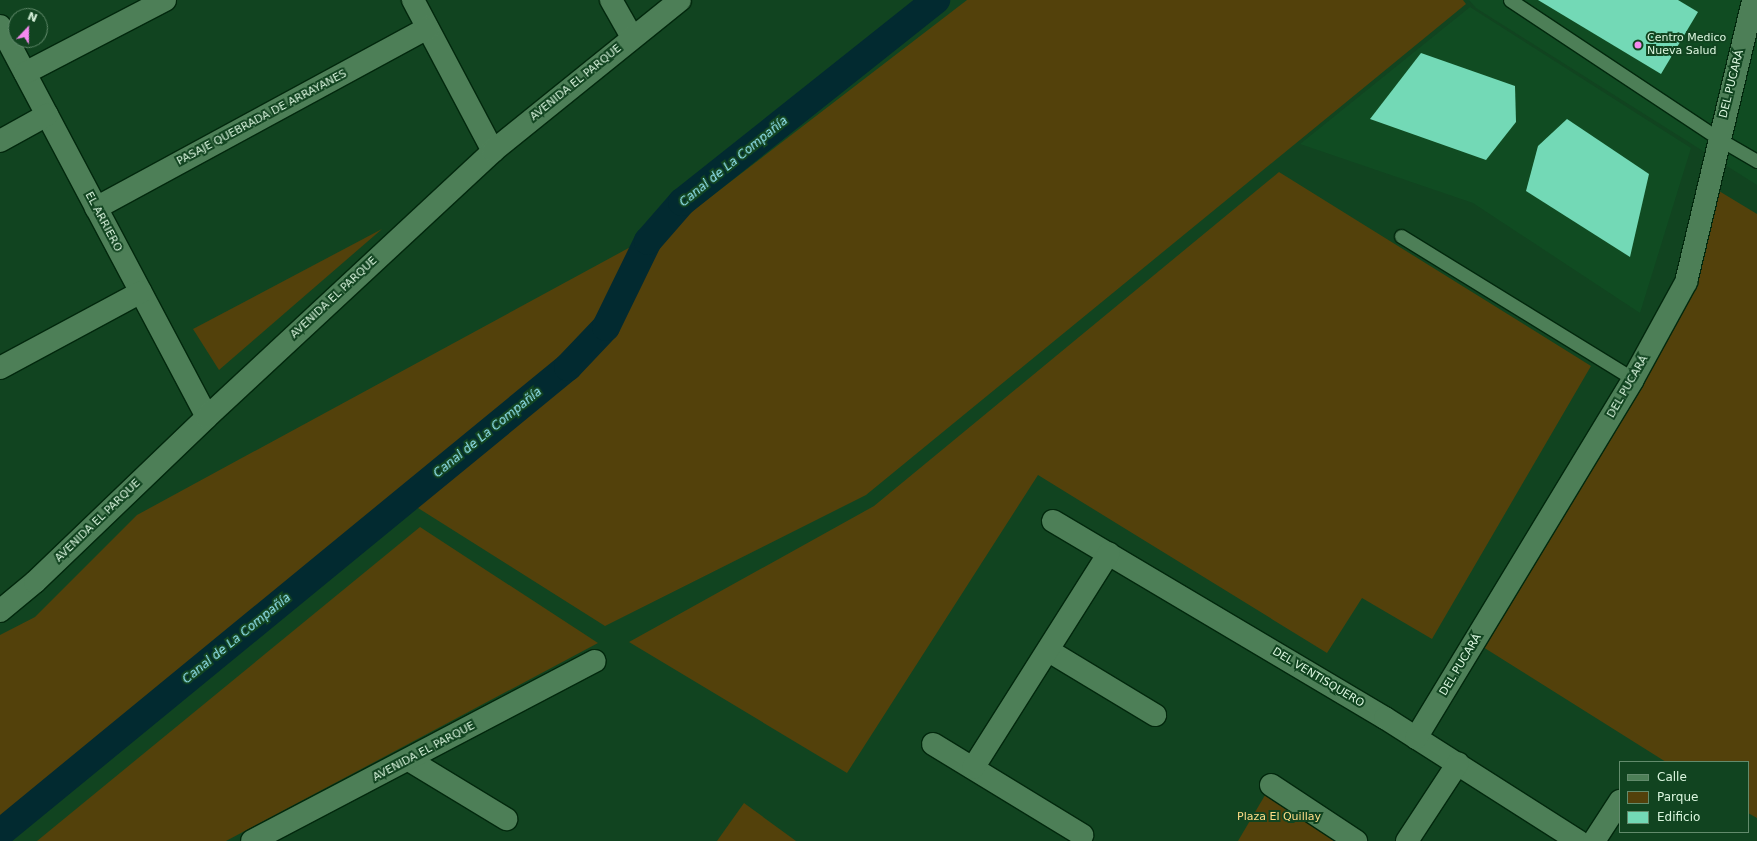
<!DOCTYPE html>
<html>
<head>
<meta charset="utf-8">
<style>
	body { margin:0 }
	#map { position:relative; width:1757px; height:841px; overflow:hidden; background:#114420; font-family:"DejaVu Sans",sans-serif }
	div>[style] { position:absolute }
	.built>* { inset:0; background:#104c22 }
	.green>* { inset:0; background:#53410b }
	.canal>* { height:28px; margin:-14px; padding:0 14px; transform-origin:14px; border-radius:14px; background:#022a30 }
	.building>* { inset:0; background:#73d9b6 }
	.roads { filter:drop-shadow(1px 0 #02280d) drop-shadow(-1px 0 #02280d) drop-shadow(0 1px #02280d) drop-shadow(0 -1px #02280d) }
	.service>* { height:13px; margin:-6.5px; padding:0 6.5px; transform-origin:6.5px; border-radius:6.5px; background:#4d7f57 }
	.minor>* { height:22px; margin:-11px; padding:0 11px; transform-origin:11px; border-radius:11px; background:#4d7f57 }
	.tertiary>* { height:22px; margin:-11px; padding:0 11px; transform-origin:11px; border-radius:11px; background:#4d7f57 }
	.dots>* { width:11px; height:11px; translate:-50% -50%; box-sizing:border-box; border:2px solid #114420; border-radius:50% }
	span { translate:-50% -50%; white-space:nowrap; text-align:center; line-height:1.15; -webkit-text-stroke:4px #114420; paint-order:stroke }
	.poi-label { font-size:11px; color:#dbf6df }
	.left { translate:0 -50%; text-align:left }
	.street-label { font-size:11px; color:#dbf6df }
	.park-label { font-size:11px; color:#fedd88 }
	.water-label { font-size:12px; color:#9beefc; font-style:italic }
	.legend { position:absolute; left:1619px; top:761px; width:130px; height:72px; box-sizing:border-box; background:#114420; border:1px solid #628b6c; margin:0; padding:5px 7px; list-style:none; font-size:12px; color:#dbf6df }
	.legend li { display:flex; align-items:center; gap:8px; height:20px }
	.legend b { width:20px; border:1px solid #628b6c }
	.north { position:absolute; left:8px; top:8px; width:40px; height:40px; box-sizing:border-box; background:#114420; border:1px solid #628b6c; border-radius:50%; rotate:22deg; font-size:11px; font-weight:700; line-height:16px; text-align:center; color:#dbf6df }
	.north::after { content:''; display:block; margin:auto; width:14px; height:18px; background:#f589ef; clip-path:polygon(50% 0,100% 100%,50% 72%,0 100%) }
</style>
</head>
<body>
<div id="map">
	<div class="built">
		<div style="clip-path:polygon(1469px 0,1757px 0,1757px 185px,1476px 8px)"></div>
		<div style="clip-path:polygon(1470px 7px,1691px 148px,1640px 313px,1473px 203px,1300px 144px)"></div>
	</div>
	<div class="green">
		<div style="clip-path:polygon(967px 0,1463px 0,1466px 4px,866px 495px,605px 626px,399px 496px,0 826px,0 635px,35px 617px,137px 515px,682px 219px)"></div>
		<div style="clip-path:polygon(1279px 172px,1591px 366px,1432px 639px,1362px 598px,1327px 653px,1038px 475px,847px 773px,629px 642px,874px 506px)"></div>
		<div style="clip-path:polygon(1719px 191px,1757px 214px,1757px 818px,1748px 813px,1748px 762px,1666px 762px,1483px 647px,1688px 292px)"></div>
		<div style="clip-path:polygon(382px 229px,219px 370px,193px 329px)"></div>
		<div style="clip-path:polygon(420px 527px,598px 643px,226px 841px,37px 841px)"></div>
		<div style="clip-path:polygon(1271px 785px,1362px 841px,1238px 841px)"></div>
		<div style="clip-path:polygon(744px 803px,796px 841px,717px 841px)"></div>
	</div>
	<div class="canal">
		<div style="left:0;top:833px;width:735px;rotate:-39.37deg"></div>
		<div style="left:568px;top:367px;width:55px;rotate:-46.5deg"></div>
		<div style="left:606px;top:327px;width:96px;rotate:-64deg"></div>
		<div style="left:648px;top:241px;width:52px;rotate:-48.9deg"></div>
		<div style="left:682px;top:202px;width:325px;rotate:-38.5deg"></div>
	</div>
	<div class="building">
		<div style="clip-path:polygon(1538px 0,1678px 0,1698px 12px,1661px 74px)"></div>
		<div style="clip-path:polygon(1421px 53px,1515px 86px,1516px 122px,1486px 160px,1370px 119px)"></div>
		<div style="clip-path:polygon(1567px 119px,1649px 174px,1630px 257px,1526px 191px,1538px 146px)"></div>
	</div>
	<div class="roads">
		<div class="service">
			<div style="left:1510px;top:0;width:251px;rotate:33.6deg"></div>
			<div style="left:1719px;top:139px;width:44px;rotate:30.1deg"></div>
			<div style="left:1401px;top:236px;width:273px;rotate:31.6deg"></div>
		</div>
		<div class="minor">
			<div style="left:413px;top:0;width:171px;rotate:62.1deg"></div>
			<div style="left:611px;top:0;width:43px;rotate:60.4deg"></div>
			<div style="left:0;top:26px;width:442px;rotate:62.1deg"></div>
			<div style="left:25px;top:73px;width:158px;rotate:-27.5deg"></div>
			<div style="left:0;top:141px;width:54px;rotate:-29deg"></div>
			<div style="left:96px;top:208px;width:377px;rotate:-28.5deg"></div>
			<div style="left:0;top:368px;width:160px;rotate:-28.3deg"></div>
			<div style="left:1053px;top:521px;width:386px;rotate:30.7deg"></div>
			<div style="left:1385px;top:718px;width:229px;rotate:32.5deg"></div>
			<div style="left:1049px;top:651px;width:124px;rotate:31.1deg"></div>
			<div style="left:1416px;top:738px;width:419px;rotate:-58.8deg"></div>
			<div style="left:1633px;top:379px;width:111px;rotate:-61.3deg"></div>
			<div style="left:1686px;top:282px;width:290px;rotate:-76.6deg"></div>
			<div style="left:933px;top:744px;width:175px;rotate:31.4deg"></div>
			<div style="left:409px;top:760px;width:114px;rotate:31.3deg"></div>
			<div style="left:973px;top:768px;width:254px;rotate:-57.7deg"></div>
			<div style="left:1271px;top:785px;width:102px;rotate:33.4deg"></div>
			<div style="left:252px;top:841px;width:387px;rotate:-27.7deg"></div>
			<div style="left:1407px;top:841px;width:93px;rotate:-56.8deg"></div>
			<div style="left:1594px;top:841px;width:48px;rotate:-57deg"></div>
		</div>
		<div class="tertiary">
			<div style="left:0;top:611px;width:45px;rotate:-39.6deg"></div>
			<div style="left:35px;top:582px;width:238px;rotate:-43.8deg"></div>
			<div style="left:207px;top:417px;width:391px;rotate:-42.9deg"></div>
			<div style="left:493px;top:151px;width:240px;rotate:-38.9deg"></div>
		</div>
	</div>
	<div class="dots">
		<div style="left:1638px;top:45px;background:#f589ef"></div>
	</div>
	<div class="poi-label">
		<span class="left" style="left:1647px;top:45px">Centro Medico<br>Nueva Salud</span>
	</div>
	<div class="street-label">
		<span style="left:576px;top:83px;rotate:-39deg">AVENIDA EL PARQUE</span>
		<span style="left:1732px;top:84px;rotate:-76deg">DEL PUCARÁ</span>
		<span style="left:262px;top:118px;rotate:-28deg">PASAJE QUEBRADA DE ARRAYANES</span>
		<span style="left:103px;top:222px;rotate:62deg">EL ARRIERO</span>
		<span style="left:334px;top:298px;rotate:-43deg">AVENIDA EL PARQUE</span>
		<span style="left:1628px;top:387px;rotate:-60deg">DEL PUCARÁ</span>
		<span style="left:98px;top:521px;rotate:-44deg">AVENIDA EL PARQUE</span>
		<span style="left:1461px;top:665px;rotate:-59deg">DEL PUCARÁ</span>
		<span style="left:1318px;top:678px;rotate:31deg">DEL VENTISQUERO</span>
		<span style="left:424px;top:752px;rotate:-28deg">AVENIDA EL PARQUE</span>
	</div>
	<div class="park-label">
		<span style="left:1279px;top:817px">Plaza El Quillay</span>
	</div>
	<div class="water-label">
		<span style="left:734px;top:162px;rotate:-39deg">Canal de La Compañía</span>
		<span style="left:488px;top:433px;rotate:-39deg">Canal de La Compañía</span>
		<span style="left:237px;top:639px;rotate:-39deg">Canal de La Compañía</span>
	</div>
	<ul class="legend">
	<li><b style="height:5px;background:#4d7f57"></b>Calle</li>
	<li><b style="height:11px;background:#53410b"></b>Parque</li>
	<li><b style="height:11px;background:#73d9b6"></b>Edificio</li>
	</ul>
	<div class="north">N</div>
</div>
</body>
</html>
